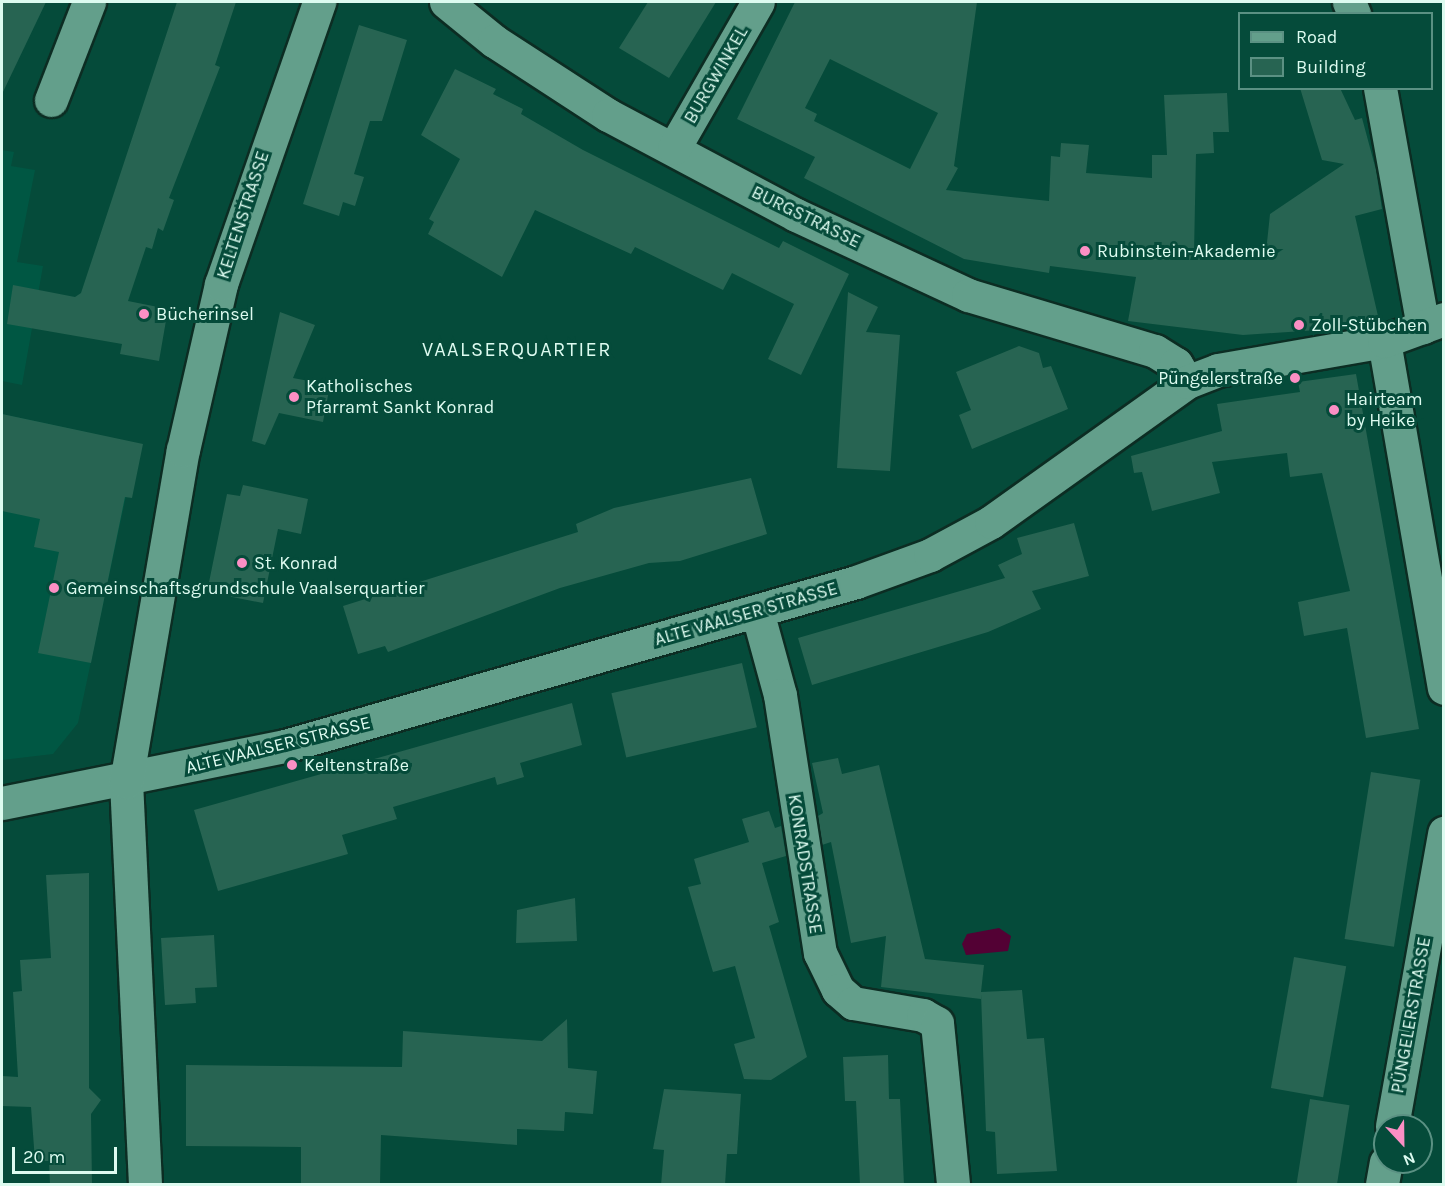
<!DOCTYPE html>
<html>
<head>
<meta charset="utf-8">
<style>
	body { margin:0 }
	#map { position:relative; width:1445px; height:1186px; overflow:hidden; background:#054b3a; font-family:Karla,sans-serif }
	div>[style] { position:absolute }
	.built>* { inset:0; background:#005743 }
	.water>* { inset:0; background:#530134 }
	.building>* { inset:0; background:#276452; transform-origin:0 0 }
	.roads { filter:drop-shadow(2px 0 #0c2d23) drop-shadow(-2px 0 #0c2d23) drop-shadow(0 2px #0c2d23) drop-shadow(0 -2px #0c2d23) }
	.minor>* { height:33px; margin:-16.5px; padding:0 16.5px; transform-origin:16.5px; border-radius:16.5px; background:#639f8b }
	.dots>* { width:16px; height:16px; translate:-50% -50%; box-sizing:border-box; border:3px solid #054b3a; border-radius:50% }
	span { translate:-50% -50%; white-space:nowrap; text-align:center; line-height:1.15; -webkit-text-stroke:6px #054b3a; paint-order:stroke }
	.street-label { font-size:18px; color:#ddfbf0 }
	.poi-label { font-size:18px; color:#ddfbf0 }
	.left { translate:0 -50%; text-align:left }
	.right { translate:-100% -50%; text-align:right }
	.neighbourhood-label { font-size:20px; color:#ddfbf0; letter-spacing:1.5px }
	.frame { position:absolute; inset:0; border:3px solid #ddfbf0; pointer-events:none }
	.legend { position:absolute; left:1238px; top:12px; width:195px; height:78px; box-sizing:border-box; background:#054b3a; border:2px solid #5b9183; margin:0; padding:8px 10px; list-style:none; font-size:18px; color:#ddfbf0 }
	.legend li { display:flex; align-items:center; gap:12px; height:30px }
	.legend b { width:30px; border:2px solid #5b9183 }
	.north { position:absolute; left:1373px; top:1114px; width:60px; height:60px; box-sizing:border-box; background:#054b3a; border:2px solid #5b9183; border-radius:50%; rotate:158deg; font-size:16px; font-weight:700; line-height:24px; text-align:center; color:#ddfbf0 }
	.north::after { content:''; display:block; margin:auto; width:21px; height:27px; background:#fb8fc4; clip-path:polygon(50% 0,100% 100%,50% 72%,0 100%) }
	.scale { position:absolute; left:12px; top:1147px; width:105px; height:27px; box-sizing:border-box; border:3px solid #ddfbf0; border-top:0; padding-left:8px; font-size:18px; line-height:21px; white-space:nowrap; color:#ddfbf0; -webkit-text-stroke:4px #054b3a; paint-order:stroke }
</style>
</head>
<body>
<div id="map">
	<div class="built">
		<div style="clip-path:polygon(2px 150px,14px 152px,11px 166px,35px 170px,17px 262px,43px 266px,22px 385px,2px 381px)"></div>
		<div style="clip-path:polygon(2px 414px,86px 432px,75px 485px,126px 496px,78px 723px,53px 754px,2px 760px)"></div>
	</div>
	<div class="water">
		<div style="clip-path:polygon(999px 928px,1011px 936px,1008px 951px,966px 955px,962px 944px,967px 934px)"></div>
	</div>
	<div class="building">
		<div style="clip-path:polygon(2px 2px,46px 2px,2px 94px)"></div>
		<div style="clip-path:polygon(177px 2px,236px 2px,215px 65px,220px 67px,169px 198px,174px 200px,163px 231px,158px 228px,152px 249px,146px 247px,128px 301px,168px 309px,159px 361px,120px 354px,122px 344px,7px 324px,13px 285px,75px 297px,81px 293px)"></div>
		<div style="clip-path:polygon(648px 2px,716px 2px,669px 78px,619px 48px)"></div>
		<div style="clip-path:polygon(evenodd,795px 2px,977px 2px,954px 166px,958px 168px,946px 190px,1049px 201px,1051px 156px,1060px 157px,1061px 143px,1089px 145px,1086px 173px,1152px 178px,1152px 155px,1167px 155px,1164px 95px,1227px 93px,1229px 132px,1213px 132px,1214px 153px,1196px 154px,1194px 253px,1266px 252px,1270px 214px,1344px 164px,1322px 160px,1300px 88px,1340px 88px,1355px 120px,1362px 118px,1376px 170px,1382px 209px,1355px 216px,1378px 316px,1318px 330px,1243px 335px,1128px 321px,1136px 277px,1050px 266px,1049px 273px,964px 259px,804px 178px,815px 157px,737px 119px,795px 2px,830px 59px,938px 113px,910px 169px,814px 121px,817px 114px,805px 108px,830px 59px)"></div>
		<div style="clip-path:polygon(359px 25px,407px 40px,382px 121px,370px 121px,354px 174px,364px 177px,355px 206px,343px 202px,339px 216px,303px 204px)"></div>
		<div style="clip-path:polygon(455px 69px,496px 89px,493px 94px,523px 109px,521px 114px,583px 150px,779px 248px,783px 241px,849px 274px,801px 375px,768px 359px,794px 304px,732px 273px,723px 290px,635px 247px,631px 254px,535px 210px,502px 277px,428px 234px,434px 222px,429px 219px,460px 159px,421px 135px)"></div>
		<div style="clip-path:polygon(848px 292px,878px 307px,866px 332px,900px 335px,890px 471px,837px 468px)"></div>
		<div style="clip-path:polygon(280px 312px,315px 325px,293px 378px,330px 385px,323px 422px,279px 413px,265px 445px,252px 441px)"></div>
		<div style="clip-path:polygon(1019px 346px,1039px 353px,1043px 368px,1051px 366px,1068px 409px,972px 449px,959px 415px,971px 410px,956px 372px)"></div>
		<div style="clip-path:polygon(1356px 374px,1419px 729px,1366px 738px,1347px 628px,1304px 636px,1298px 602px,1350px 591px,1322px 473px,1290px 477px,1287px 453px,1212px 462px,1220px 493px,1152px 511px,1142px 472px,1134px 473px,1131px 456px,1222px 431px,1217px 404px,1300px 392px,1298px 382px)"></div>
		<div style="clip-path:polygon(2px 414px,143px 444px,132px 498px,125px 497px,91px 663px,38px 653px,59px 552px,34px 547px,40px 519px,2px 511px)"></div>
		<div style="clip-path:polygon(751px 478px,767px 534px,680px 561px,649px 563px,560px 588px,388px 652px,385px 646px,358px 654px,343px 606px,578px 532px,576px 524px,614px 508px)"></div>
		<div style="clip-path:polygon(243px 485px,308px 499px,301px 534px,278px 529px,263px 603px,207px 592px,227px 494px,240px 496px)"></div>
		<div style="clip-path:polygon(1074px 523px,1089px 576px,1032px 591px,1041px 609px,988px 632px,812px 685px,798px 638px,1005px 578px,998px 565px,1022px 554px,1017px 538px)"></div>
		<div style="left:742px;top:663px;width:66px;height:134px;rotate:77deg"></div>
		<div style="clip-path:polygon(572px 703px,582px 745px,520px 763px,524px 777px,497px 785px,495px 777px,393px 807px,397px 819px,342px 835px,348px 854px,218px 891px,194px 810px)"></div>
		<div style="clip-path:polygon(838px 758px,842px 774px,879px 765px,925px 959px,984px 965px,981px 992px,1022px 990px,1027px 1039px,1044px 1038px,1057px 1171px,997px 1174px,995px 1132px,986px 1131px,981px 994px,981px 999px,881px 987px,886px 936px,851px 943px,831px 842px,822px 845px,818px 816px,823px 813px,812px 763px)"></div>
		<div style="left:1371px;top:772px;width:50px;height:169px;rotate:9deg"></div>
		<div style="clip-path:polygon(769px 811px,775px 828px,781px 826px,786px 856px,762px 863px,779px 922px,769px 926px,807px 1057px,771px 1080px,744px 1079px,734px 1044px,755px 1038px,743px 995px,735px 966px,713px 972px,688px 887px,701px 884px,694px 859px,749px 842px,742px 819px)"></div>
		<div style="clip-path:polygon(89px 873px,89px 1088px,101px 1100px,91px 1114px,92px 1185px,50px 1185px,49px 1161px,35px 1161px,31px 1107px,2px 1106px,2px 1076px,18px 1077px,13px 992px,22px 991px,20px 960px,51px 958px,46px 875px)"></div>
		<div style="clip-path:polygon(575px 898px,577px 941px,516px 943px,517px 910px)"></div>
		<div style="clip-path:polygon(214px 935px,217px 987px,195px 988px,196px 1003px,165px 1005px,161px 938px)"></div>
		<div style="left:1294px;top:957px;width:53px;height:133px;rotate:10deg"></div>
		<div style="clip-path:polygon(567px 1019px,568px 1068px,597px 1071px,593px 1114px,565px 1112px,564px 1131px,517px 1129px,517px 1145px,381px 1135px,380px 1185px,301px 1185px,301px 1147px,186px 1146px,186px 1065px,402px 1067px,403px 1031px,542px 1041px)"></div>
		<div style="clip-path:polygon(888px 1055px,889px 1099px,900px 1099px,904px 1185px,860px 1185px,856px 1101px,845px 1101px,843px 1057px)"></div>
		<div style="clip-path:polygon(664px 1089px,741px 1094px,737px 1154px,727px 1154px,725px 1185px,661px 1185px,664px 1150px,653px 1149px)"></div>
		<div style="left:1310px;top:1099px;width:40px;height:87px;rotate:9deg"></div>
	</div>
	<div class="roads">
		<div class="minor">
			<div style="left:446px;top:2px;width:62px;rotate:39.1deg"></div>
			<div style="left:494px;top:41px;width:136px;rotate:33deg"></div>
			<div style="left:608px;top:115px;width:213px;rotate:28deg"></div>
			<div style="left:796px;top:215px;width:190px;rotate:24.9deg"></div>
			<div style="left:968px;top:295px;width:195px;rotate:16.7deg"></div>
			<div style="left:1155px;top:351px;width:25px;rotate:32deg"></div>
			<div style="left:1176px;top:364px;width:21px;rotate:59deg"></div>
			<div style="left:1349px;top:2px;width:13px;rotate:67deg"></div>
			<div style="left:1380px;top:88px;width:243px;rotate:79.8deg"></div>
			<div style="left:51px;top:100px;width:105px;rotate:-68.8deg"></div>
			<div style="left:674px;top:148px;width:168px;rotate:-60.1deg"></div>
			<div style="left:1384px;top:341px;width:352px;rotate:80.2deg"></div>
			<div style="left:757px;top:611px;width:87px;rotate:74.7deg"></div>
			<div style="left:780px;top:695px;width:261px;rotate:81.2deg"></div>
			<div style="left:820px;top:953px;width:41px;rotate:64.1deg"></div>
			<div style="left:838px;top:990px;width:20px;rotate:41deg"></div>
			<div style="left:853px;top:1003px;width:71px;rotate:9.7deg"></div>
			<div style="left:923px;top:1015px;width:16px;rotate:30deg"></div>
			<div style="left:937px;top:1023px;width:162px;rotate:84.3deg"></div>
			<div style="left:2px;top:803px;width:289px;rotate:-11.4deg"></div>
			<div style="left:285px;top:746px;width:594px;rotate:-16.02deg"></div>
			<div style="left:856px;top:582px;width:79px;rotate:-20deg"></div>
			<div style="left:930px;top:555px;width:69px;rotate:-28.4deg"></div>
			<div style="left:991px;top:522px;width:241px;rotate:-35.5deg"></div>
			<div style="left:1187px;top:382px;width:33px;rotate:-21deg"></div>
			<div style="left:1218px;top:370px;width:169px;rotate:-9.9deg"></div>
			<div style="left:1384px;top:341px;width:64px;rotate:-20.1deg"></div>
			<div style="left:1392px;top:1126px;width:298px;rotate:-79.9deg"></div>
			<div style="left:145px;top:1184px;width:402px;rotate:-92.7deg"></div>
			<div style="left:126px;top:782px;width:337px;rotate:-80.3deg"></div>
			<div style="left:183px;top:450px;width:170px;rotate:-77.1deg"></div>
			<div style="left:221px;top:284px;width:299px;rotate:-70.8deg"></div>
			<div style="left:1382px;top:1184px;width:22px;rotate:-80deg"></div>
		</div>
	</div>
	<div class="dots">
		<div style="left:1085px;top:251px;background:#fb8fc4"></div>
		<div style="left:144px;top:314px;background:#fb8fc4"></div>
		<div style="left:1299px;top:325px;background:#fb8fc4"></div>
		<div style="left:1295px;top:378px;background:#fb8fc4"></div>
		<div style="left:294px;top:397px;background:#fb8fc4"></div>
		<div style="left:1334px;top:410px;background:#fb8fc4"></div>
		<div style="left:242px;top:563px;background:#fb8fc4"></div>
		<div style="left:54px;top:588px;background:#fb8fc4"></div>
		<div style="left:292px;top:765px;background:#fb8fc4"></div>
	</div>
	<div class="street-label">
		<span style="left:716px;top:75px;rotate:-60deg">BURGWINKEL</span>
		<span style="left:243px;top:215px;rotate:-72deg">KELTENSTRASSE</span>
		<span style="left:806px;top:217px;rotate:26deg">BURGSTRASSE</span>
		<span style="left:746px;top:614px;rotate:-16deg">ALTE VAALSER STRASSE</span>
		<span style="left:278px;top:745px;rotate:-14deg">ALTE VAALSER STRASSE</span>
		<span style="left:805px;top:864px;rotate:81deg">KONRADSTRASSE</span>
		<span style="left:1411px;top:1015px;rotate:-80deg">PÜNGELERSTRASSE</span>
	</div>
	<div class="poi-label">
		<span class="left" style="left:1097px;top:251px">Rubinstein-Akademie</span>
		<span class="left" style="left:156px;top:314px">Bücherinsel</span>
		<span class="left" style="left:1311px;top:325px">Zoll-Stübchen</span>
		<span class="right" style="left:1283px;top:378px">Püngelerstraße</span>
		<span class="left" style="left:306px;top:397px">Katholisches<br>Pfarramt Sankt Konrad</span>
		<span class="left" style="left:1346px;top:410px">Hairteam<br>by Heike</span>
		<span class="left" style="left:254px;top:563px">St. Konrad</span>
		<span class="left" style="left:66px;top:588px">Gemeinschaftsgrundschule Vaalserquartier</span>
		<span class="left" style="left:304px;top:765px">Keltenstraße</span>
	</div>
	<div class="neighbourhood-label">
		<span style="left:517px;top:349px">VAALSERQUARTIER</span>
	</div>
	<div class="frame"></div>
	<ul class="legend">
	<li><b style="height:8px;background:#639f8b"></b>Road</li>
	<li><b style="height:16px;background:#276452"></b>Building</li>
	</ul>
	<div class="north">N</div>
	<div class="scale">20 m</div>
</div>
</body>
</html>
